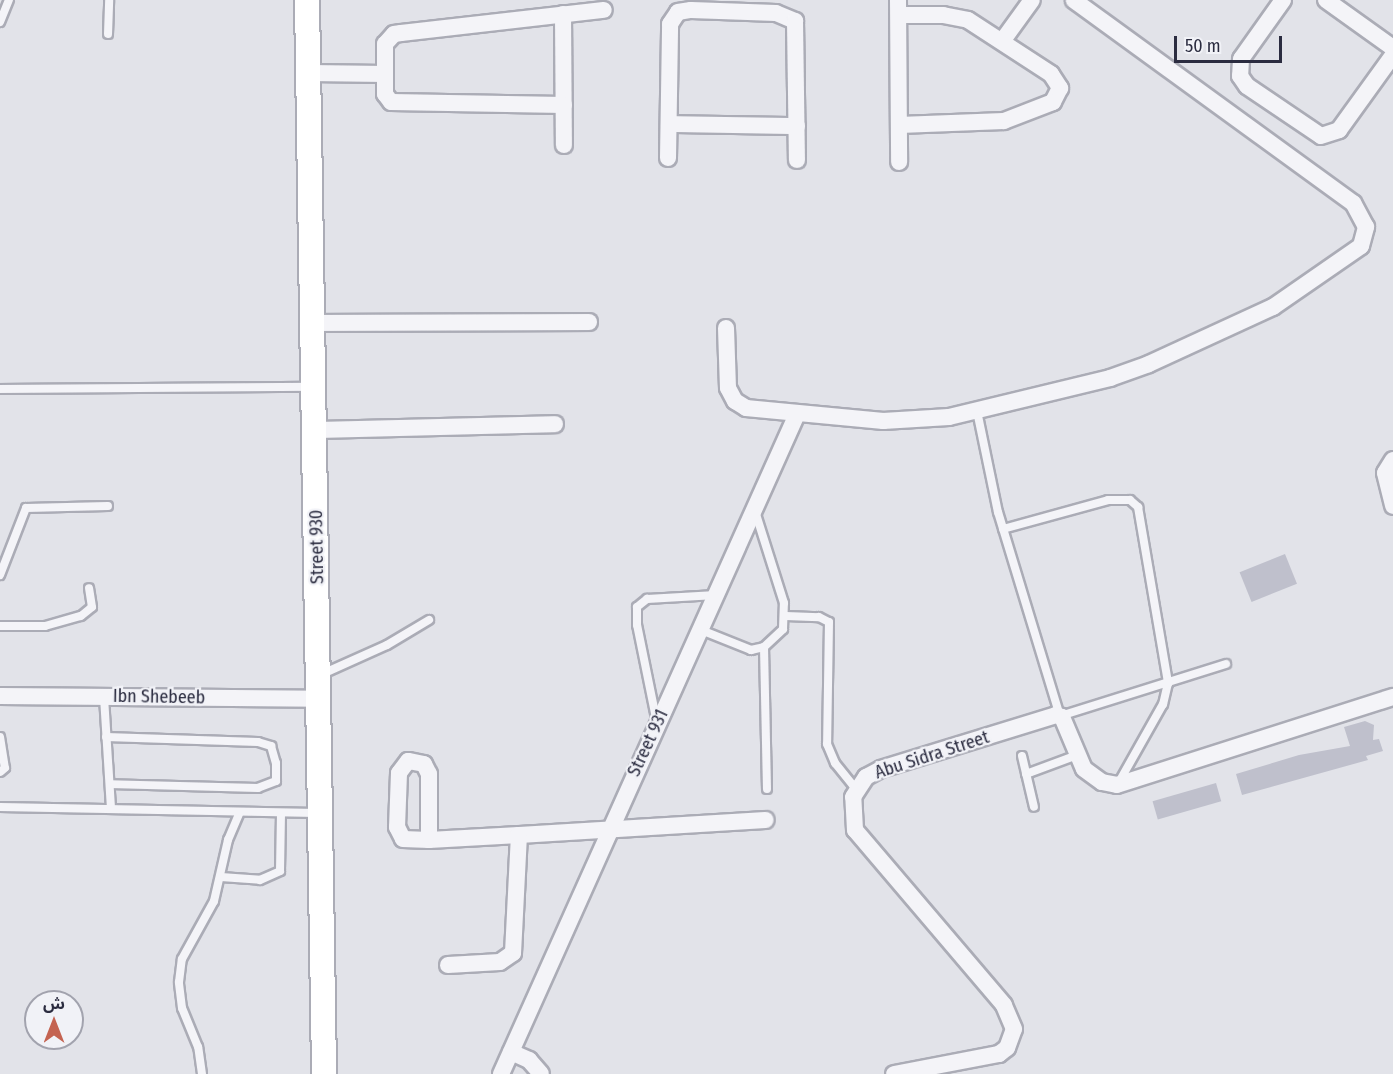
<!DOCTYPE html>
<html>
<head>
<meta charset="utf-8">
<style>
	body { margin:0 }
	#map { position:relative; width:1393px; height:1074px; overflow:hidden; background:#e2e3e9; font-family:"Fira Sans Condensed","Noto Sans Arabic",sans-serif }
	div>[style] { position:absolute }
	.building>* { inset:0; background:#bfc0cc; transform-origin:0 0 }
	.roads { filter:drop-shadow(2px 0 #abacb6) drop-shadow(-2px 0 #abacb6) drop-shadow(0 2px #abacb6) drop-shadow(0 -2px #abacb6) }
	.lane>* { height:8px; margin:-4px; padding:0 4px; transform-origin:4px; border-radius:4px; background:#f4f4f8 }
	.street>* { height:16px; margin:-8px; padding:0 8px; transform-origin:8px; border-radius:8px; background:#f4f4f8 }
	.secondary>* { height:24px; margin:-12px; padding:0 12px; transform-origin:12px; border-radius:12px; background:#fff }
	span { translate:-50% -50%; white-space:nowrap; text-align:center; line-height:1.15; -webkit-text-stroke:4.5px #f1f2f7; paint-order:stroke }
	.street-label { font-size:18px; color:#2b2c40 }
	.north { position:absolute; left:24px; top:990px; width:60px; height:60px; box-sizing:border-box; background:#f1f2f7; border:2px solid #a2a3ae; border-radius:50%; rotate:0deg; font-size:16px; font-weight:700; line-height:24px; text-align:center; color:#2b2c40 }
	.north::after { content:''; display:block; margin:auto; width:21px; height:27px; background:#c46351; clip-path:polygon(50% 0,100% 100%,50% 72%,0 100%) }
	.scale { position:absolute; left:1174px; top:36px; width:108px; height:27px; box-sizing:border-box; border:3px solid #2b2c40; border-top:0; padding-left:8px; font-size:18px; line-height:21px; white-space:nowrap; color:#2b2c40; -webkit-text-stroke:4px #f1f2f7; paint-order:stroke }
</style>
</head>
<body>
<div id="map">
	<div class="building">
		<div style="left:1285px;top:554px;width:32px;height:49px;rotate:68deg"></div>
		<div style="clip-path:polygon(1365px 721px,1374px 725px,1373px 740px,1379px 739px,1383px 751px,1366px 756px,1368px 760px,1242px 795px,1236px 774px,1299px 755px,1350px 746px,1344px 727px)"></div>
		<div style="left:1216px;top:783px;width:19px;height:66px;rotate:74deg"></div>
	</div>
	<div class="roads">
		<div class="lane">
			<div style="left:0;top:22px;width:24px;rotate:-68deg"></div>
			<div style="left:108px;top:34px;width:34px;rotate:-88deg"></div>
			<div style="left:0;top:389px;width:311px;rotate:-0.4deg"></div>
			<div style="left:977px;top:411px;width:103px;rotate:78.3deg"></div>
			<div style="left:998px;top:512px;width:213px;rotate:73.1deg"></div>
			<div style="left:1060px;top:716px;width:174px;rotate:-17.4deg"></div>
			<div style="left:1003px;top:529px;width:109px;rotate:-15.4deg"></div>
			<div style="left:1108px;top:500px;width:22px"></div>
			<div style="left:1130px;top:500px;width:11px;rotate:41deg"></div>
			<div style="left:1138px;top:507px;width:179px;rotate:80.3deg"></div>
			<div style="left:1168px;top:683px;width:22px;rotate:103deg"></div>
			<div style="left:1163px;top:704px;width:90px;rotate:119.4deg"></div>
			<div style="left:0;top:575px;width:72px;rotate:-68.8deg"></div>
			<div style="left:26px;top:508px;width:82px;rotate:-1.4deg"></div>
			<div style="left:786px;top:616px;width:33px;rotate:2deg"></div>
			<div style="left:819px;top:617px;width:11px;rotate:27deg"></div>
			<div style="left:829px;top:622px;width:122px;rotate:90.9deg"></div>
			<div style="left:827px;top:744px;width:21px;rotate:67deg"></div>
			<div style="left:835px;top:763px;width:33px;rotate:51deg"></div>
			<div style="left:0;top:626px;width:45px"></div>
			<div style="left:45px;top:626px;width:37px;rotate:-16deg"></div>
			<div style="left:81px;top:616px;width:14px;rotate:-39deg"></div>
			<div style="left:92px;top:607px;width:19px;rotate:-99deg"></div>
			<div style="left:701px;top:630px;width:54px;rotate:21.8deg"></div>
			<div style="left:751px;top:650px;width:13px;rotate:-13deg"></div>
			<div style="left:764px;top:647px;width:26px;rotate:-43deg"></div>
			<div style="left:783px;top:629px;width:26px;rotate:-88deg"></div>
			<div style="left:784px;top:603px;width:96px;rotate:-107.5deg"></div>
			<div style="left:764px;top:647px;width:142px;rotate:88.8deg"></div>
			<div style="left:320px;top:675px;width:73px;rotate:-24.1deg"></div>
			<div style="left:387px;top:645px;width:49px;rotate:-30.8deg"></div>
			<div style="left:104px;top:697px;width:112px;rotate:86.4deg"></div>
			<div style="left:657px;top:723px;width:100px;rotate:-101.5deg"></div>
			<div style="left:637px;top:625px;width:18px;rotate:-90deg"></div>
			<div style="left:637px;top:607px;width:13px;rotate:-39deg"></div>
			<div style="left:647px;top:599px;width:69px;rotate:-3.3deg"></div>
			<div style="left:0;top:737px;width:31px;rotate:81deg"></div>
			<div style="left:5px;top:768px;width:6px;rotate:141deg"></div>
			<div style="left:106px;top:737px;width:152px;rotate:1.9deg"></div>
			<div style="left:258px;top:742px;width:14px;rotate:17deg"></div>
			<div style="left:271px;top:746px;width:18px;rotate:74deg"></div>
			<div style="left:276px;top:763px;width:18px;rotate:90deg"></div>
			<div style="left:276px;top:781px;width:19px;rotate:159deg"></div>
			<div style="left:258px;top:788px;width:148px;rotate:-178.5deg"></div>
			<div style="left:1022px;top:756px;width:52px;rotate:76.8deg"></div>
			<div style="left:1026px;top:774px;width:54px;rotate:-20.4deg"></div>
			<div style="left:0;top:807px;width:317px;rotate:1.1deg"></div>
			<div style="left:221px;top:877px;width:39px;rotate:4deg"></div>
			<div style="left:260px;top:880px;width:22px;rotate:-24deg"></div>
			<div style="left:280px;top:871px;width:58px;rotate:-89deg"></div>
			<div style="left:202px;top:1074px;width:27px;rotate:-98deg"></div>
			<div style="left:198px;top:1047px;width:42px;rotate:-112.3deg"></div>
			<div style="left:182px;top:1008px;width:26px;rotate:-97deg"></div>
			<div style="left:179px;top:982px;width:23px;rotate:-83deg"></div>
			<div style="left:182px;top:959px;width:66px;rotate:-61.1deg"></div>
			<div style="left:214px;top:901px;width:63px;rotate:-77.1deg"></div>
			<div style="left:228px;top:840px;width:30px;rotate:-67deg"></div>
		</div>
		<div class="street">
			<div style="left:898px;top:0;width:162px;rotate:89.6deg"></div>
			<div style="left:1283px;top:0;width:72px;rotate:125.4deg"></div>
			<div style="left:1241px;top:59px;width:17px;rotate:93deg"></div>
			<div style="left:1240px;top:76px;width:12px;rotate:55deg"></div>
			<div style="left:1247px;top:86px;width:89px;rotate:34deg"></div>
			<div style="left:1321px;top:136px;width:19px;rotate:-18deg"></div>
			<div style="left:1339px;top:130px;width:92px;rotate:-54.2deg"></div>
			<div style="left:1326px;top:0;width:82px;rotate:35.6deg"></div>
			<div style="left:563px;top:14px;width:131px;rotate:89.6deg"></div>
			<div style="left:899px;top:15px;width:44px"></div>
			<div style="left:943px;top:15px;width:25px;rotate:11deg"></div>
			<div style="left:968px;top:20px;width:99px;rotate:33deg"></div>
			<div style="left:1051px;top:74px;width:17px;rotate:57deg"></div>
			<div style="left:1060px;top:88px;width:16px;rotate:117deg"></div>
			<div style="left:1053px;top:102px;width:53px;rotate:158.8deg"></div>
			<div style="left:1004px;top:121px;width:105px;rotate:177.8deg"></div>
			<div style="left:1003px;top:40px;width:49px;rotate:-54.1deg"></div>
			<div style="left:310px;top:73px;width:75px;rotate:0.8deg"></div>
			<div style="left:564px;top:105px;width:173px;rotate:-179deg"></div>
			<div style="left:391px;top:102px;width:10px;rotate:-127deg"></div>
			<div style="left:385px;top:94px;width:50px;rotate:-90deg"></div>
			<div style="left:385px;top:44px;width:13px;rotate:-48deg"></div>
			<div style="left:394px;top:34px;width:7px;rotate:-8deg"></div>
			<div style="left:401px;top:33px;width:204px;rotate:-6.5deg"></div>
			<div style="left:669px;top:124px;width:128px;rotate:0.9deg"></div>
			<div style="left:668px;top:158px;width:134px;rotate:-89.1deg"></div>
			<div style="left:670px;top:24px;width:14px;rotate:-56deg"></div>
			<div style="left:678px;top:12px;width:13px;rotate:-9deg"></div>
			<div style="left:691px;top:10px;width:85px;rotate:2deg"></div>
			<div style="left:776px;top:13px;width:21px;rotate:23deg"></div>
			<div style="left:795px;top:21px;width:139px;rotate:89.2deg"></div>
			<div style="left:314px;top:323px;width:275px;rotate:-0.2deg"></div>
			<div style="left:726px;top:328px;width:60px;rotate:88.1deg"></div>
			<div style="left:728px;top:388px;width:15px;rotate:62deg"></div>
			<div style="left:735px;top:401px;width:13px;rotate:32deg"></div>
			<div style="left:746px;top:408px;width:138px;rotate:5.4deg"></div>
			<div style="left:883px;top:421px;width:66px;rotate:-3.5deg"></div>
			<div style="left:949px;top:417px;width:166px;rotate:-13.6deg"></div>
			<div style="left:1110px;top:378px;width:41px;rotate:-19.7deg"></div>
			<div style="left:1149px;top:364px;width:136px;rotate:-24.7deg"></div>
			<div style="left:1273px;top:307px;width:107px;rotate:-34.7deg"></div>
			<div style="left:1361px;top:246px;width:20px;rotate:-75deg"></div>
			<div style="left:1366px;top:227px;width:27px;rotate:-118deg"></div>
			<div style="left:1353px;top:203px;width:345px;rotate:-144deg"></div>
			<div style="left:315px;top:430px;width:240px;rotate:-1.4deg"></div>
			<div style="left:1393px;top:460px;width:15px;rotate:122deg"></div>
			<div style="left:1385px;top:473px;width:34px;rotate:76deg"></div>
			<div style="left:0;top:696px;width:319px;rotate:0.5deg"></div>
			<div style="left:429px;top:840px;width:66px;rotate:-90deg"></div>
			<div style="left:429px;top:774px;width:11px;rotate:-117deg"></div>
			<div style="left:424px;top:764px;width:16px;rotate:-169deg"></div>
			<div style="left:408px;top:761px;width:15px;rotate:127deg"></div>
			<div style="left:399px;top:773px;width:54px;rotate:92.1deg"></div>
			<div style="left:397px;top:827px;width:13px;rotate:63deg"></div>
			<div style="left:403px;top:839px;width:26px;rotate:2deg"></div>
			<div style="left:429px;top:840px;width:90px;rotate:-3.2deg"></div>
			<div style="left:519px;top:835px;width:247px;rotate:-3.5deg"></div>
			<div style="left:448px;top:965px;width:52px;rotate:-3.3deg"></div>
			<div style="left:500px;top:962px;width:16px;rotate:-35deg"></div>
			<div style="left:513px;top:953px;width:118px;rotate:-87.1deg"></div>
			<div style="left:511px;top:1052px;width:20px;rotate:24deg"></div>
			<div style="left:529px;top:1060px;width:18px;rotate:49deg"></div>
			<div style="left:501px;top:1074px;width:723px;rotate:-65.84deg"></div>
			<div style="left:894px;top:1074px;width:107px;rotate:-10.8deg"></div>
			<div style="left:999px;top:1054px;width:10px;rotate:-37deg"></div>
			<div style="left:1007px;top:1048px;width:20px;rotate:-70deg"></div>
			<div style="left:1014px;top:1029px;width:26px;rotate:-113deg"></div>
			<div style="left:1004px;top:1005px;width:230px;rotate:-130.4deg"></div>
			<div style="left:855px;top:830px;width:33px;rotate:-93deg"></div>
			<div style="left:853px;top:797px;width:24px;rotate:-57deg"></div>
			<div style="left:866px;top:777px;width:17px;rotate:-28deg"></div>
			<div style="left:881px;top:769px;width:183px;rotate:-17.1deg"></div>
			<div style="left:1056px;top:715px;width:6px;rotate:18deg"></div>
			<div style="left:1062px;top:717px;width:56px;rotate:67.1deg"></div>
			<div style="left:1084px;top:769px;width:22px;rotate:36deg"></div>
			<div style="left:1102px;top:782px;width:15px;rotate:11deg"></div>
			<div style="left:1117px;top:785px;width:290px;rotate:-17.7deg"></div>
		</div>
		<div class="secondary">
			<div style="left:307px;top:0;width:1074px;rotate:89.09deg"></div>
		</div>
	</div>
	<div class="street-label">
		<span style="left:317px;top:547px;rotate:-91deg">Street 930</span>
		<span style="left:159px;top:697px;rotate:1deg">Ibn Shebeeb</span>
		<span style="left:648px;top:743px;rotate:-65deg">Street 931</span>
		<span style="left:932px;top:755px;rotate:-18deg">Abu Sidra Street</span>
	</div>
	<div class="north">ش</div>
	<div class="scale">50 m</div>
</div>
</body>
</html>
